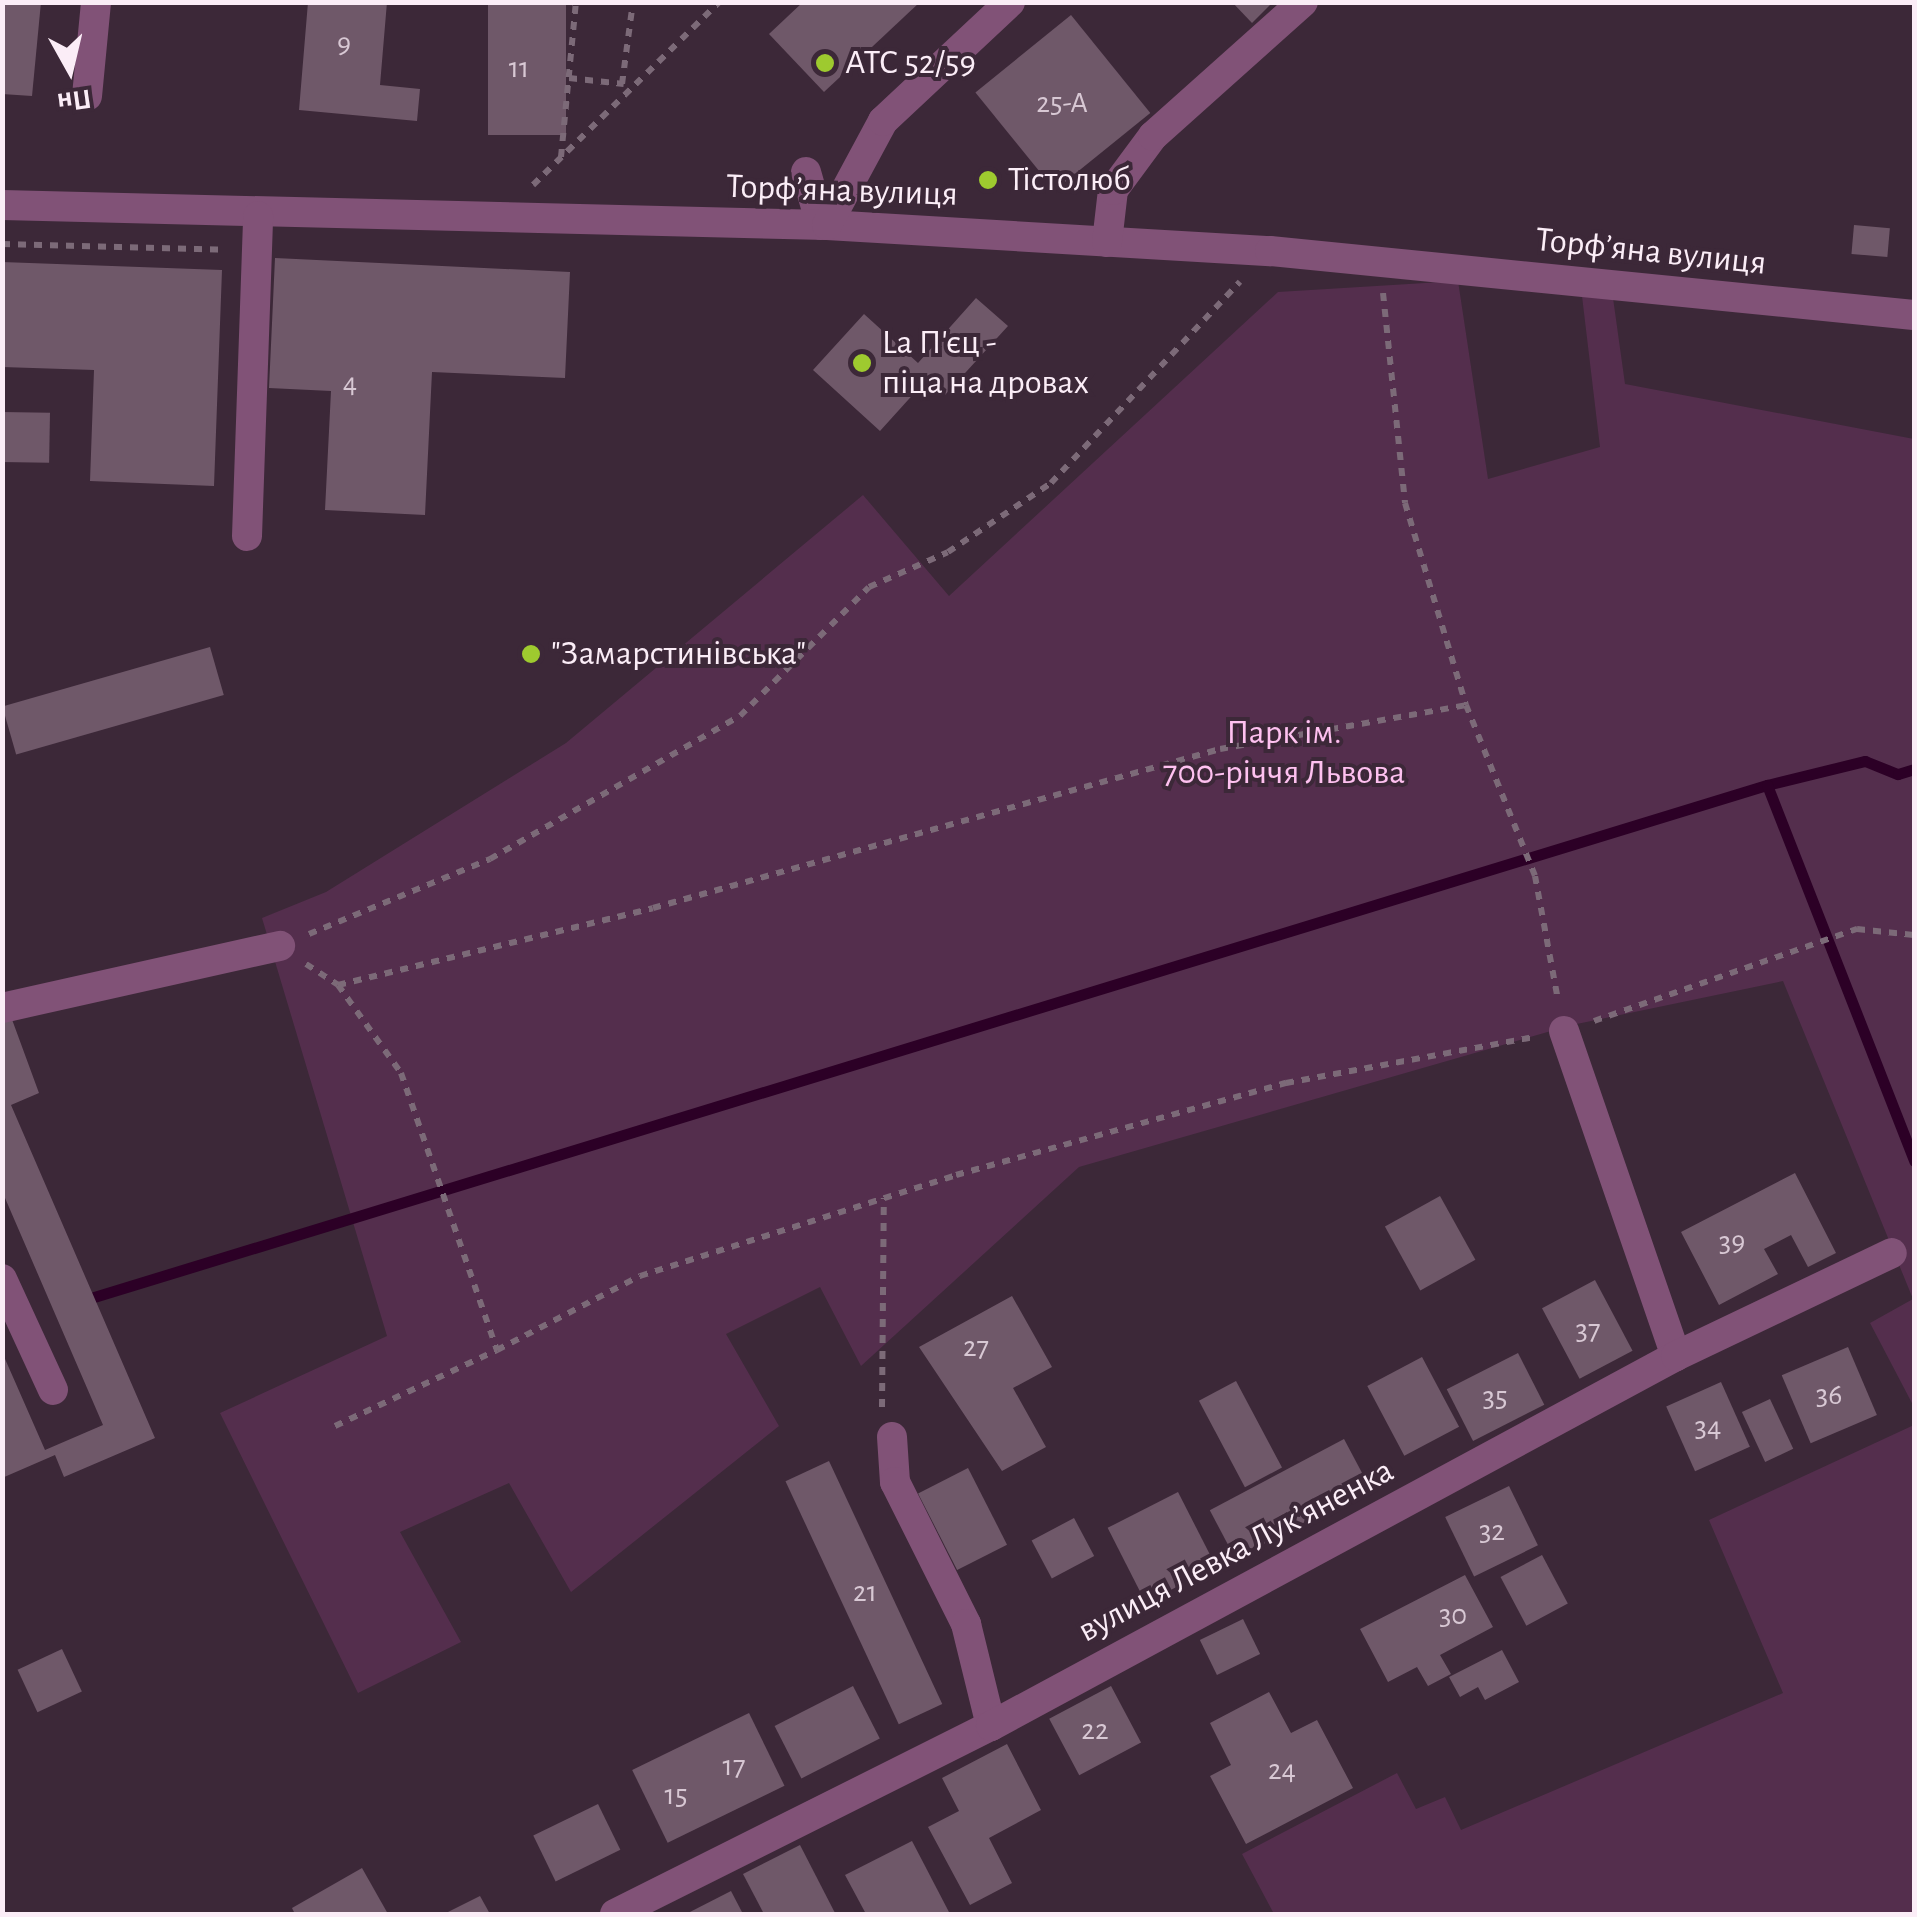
<!DOCTYPE html>
<html>
<head>
<meta charset="utf-8">
<style>
	body { margin:0 }
	#map { position:relative; width:1917px; height:1917px; overflow:hidden; background:#3c2838; font-family:"Alegreya Sans",sans-serif }
	div>[style] { position:absolute }
	.green>* { inset:0; background:#542e4d }
	.stream>* { height:11px; margin:-5.5px; padding:0 5.5px; transform-origin:5.5px; border-radius:5.5px; background:#2c0026 }
	.building>* { inset:0; background:#6f5869; transform-origin:0 0 }
	.path>* { height:6px; margin-top:-3px; transform-origin:0; background:repeating-linear-gradient(90deg,#7c6a78 0 8px,transparent 0 16px) }
	.minor>* { height:30px; margin:-15px; padding:0 15px; transform-origin:15px; border-radius:15px; background:#815277 }
	.dots>* { width:28px; height:28px; translate:-50% -50%; box-sizing:border-box; border:5px solid #3c2838; border-radius:50% }
	span { translate:-50% -50%; white-space:nowrap; text-align:center; line-height:1.15; -webkit-text-stroke:8px #3c2838; paint-order:stroke }
	.number-label { font-size:30px; color:#d8c8d4 }
	.number-label span { -webkit-text-stroke-width:0 }
	.poi-label { font-size:35px; color:#fbedf7 }
	.left { translate:0 -50%; text-align:left }
	.street-label { font-size:35px; color:#fbedf7 }
	.park-label { font-size:35px; color:#fec1f0 }
	.frame { position:absolute; inset:0; border:5px solid #fbedf7; pointer-events:none }
	.north { position:absolute; left:20px; top:20px; width:100px; height:100px; -webkit-text-stroke:8px #3c2838; paint-order:stroke; rotate:172deg; font-size:28px; font-weight:700; line-height:40px; text-align:center; color:#fbedf7 }
	.north::after { content:''; display:block; margin:auto; width:35px; height:45px; background:#fbedf7; clip-path:polygon(50% 0,100% 100%,50% 72%,0 100%) }
</style>
</head>
<body>
<div id="map">
	<div class="green">
		<div style="clip-path:polygon(1458px 281px,1488px 479px,1600px 447px,1582px 296px,1613px 298px,1625px 384px,1914px 439px,1914px 1407px,1870px 1323px,1913px 1299px,1783px 981px,1572px 1025px,1079px 1167px,861px 1366px,820px 1287px,726px 1334px,779px 1426px,571px 1592px,509px 1483px,400px 1532px,461px 1642px,358px 1693px,220px 1413px,387px 1336px,262px 918px,326px 892px,566px 743px,863px 495px,949px 596px,1278px 292px)"></div>
		<div style="clip-path:polygon(1914px 1425px,1914px 1914px,1274px 1914px,1242px 1854px,1397px 1773px,1416px 1809px,1445px 1797px,1461px 1830px,1783px 1693px,1709px 1520px)"></div>
	</div>
	<div class="stream">
		<div style="left:1767px;top:785px;width:101px;rotate:-13.8deg"></div>
		<div style="left:1865px;top:761px;width:35px;rotate:22deg"></div>
		<div style="left:1898px;top:774px;width:17px;rotate:-17deg"></div>
		<div style="left:94px;top:1297px;width:1750px;rotate:-17.02deg"></div>
		<div style="left:1767px;top:785px;width:404px;rotate:68.6deg"></div>
	</div>
	<div class="building">
		<div style="clip-path:polygon(2px 2px,41px 2px,32px 96px,2px 94px)"></div>
		<div style="clip-path:polygon(308px 2px,387px 2px,380px 85px,420px 89px,417px 121px,299px 110px)"></div>
		<div style="left:488px;top:2px;width:78px;height:133px"></div>
		<div style="clip-path:polygon(803px 2px,920px 2px,824px 92px,769px 34px)"></div>
		<div style="clip-path:polygon(1232px 2px,1273px 2px,1252px 23px)"></div>
		<div style="left:1071px;top:15px;width:126px;height:123px;rotate:51deg"></div>
		<div style="left:1854px;top:225px;width:36px;height:29px;rotate:5deg"></div>
		<div style="clip-path:polygon(275px 258px,570px 272px,565px 378px,432px 372px,425px 515px,325px 510px,331px 391px,269px 388px)"></div>
		<div style="clip-path:polygon(2px 262px,222px 270px,214px 486px,90px 481px,94px 370px,2px 367px)"></div>
		<div style="clip-path:polygon(976px 298px,1008px 326px,945px 395px,927px 379px,880px 431px,813px 370px,864px 314px,918px 363px)"></div>
		<div style="left:2px;top:412px;width:48px;height:50px;rotate:1deg"></div>
		<div style="left:210px;top:647px;width:50px;height:216px;rotate:74deg"></div>
		<div style="clip-path:polygon(10px 1014px,39px 1093px,11px 1105px,155px 1438px,64px 1477px,55px 1455px,2px 1478px,2px 1352px,45px 1450px,103px 1425px,2px 1191px,2px 1017px)"></div>
		<div style="clip-path:polygon(1795px 1173px,1836px 1253px,1808px 1267px,1791px 1235px,1764px 1249px,1778px 1274px,1719px 1305px,1681px 1232px)"></div>
		<div style="left:1440px;top:1196px;width:73px;height:63px;rotate:61deg"></div>
		<div style="left:1595px;top:1280px;width:80px;height:60px;rotate:62deg"></div>
		<div style="clip-path:polygon(1012px 1296px,1052px 1367px,1013px 1388px,1046px 1447px,1002px 1471px,919px 1347px)"></div>
		<div style="left:1848px;top:1347px;width:74px;height:72px;rotate:67deg"></div>
		<div style="left:1518px;top:1353px;width:58px;height:80px;rotate:63deg"></div>
		<div style="left:1422px;top:1357px;width:79px;height:62px;rotate:62deg"></div>
		<div style="left:1236px;top:1381px;width:98px;height:42px;rotate:62deg"></div>
		<div style="left:1721px;top:1382px;width:71px;height:60px;rotate:66deg"></div>
		<div style="left:1770px;top:1399px;width:55px;height:31px;rotate:65deg"></div>
		<div style="left:1344px;top:1439px;width:55px;height:152px;rotate:62deg"></div>
		<div style="left:829px;top:1461px;width:268px;height:48px;rotate:65deg"></div>
		<div style="left:968px;top:1468px;width:86px;height:56px;rotate:63deg"></div>
		<div style="left:1509px;top:1486px;width:66px;height:71px;rotate:64deg"></div>
		<div style="left:1178px;top:1492px;width:84px;height:79px;rotate:63deg"></div>
		<div style="left:1074px;top:1518px;width:43px;height:48px;rotate:62deg"></div>
		<div style="left:1542px;top:1555px;width:55px;height:47px;rotate:62deg"></div>
		<div style="clip-path:polygon(1465px 1575px,1493px 1627px,1440px 1655px,1451px 1674px,1428px 1686px,1417px 1667px,1388px 1682px,1360px 1629px)"></div>
		<div style="left:1243px;top:1619px;width:39px;height:48px;rotate:64deg"></div>
		<div style="left:62px;top:1649px;width:47px;height:49px;rotate:65deg"></div>
		<div style="clip-path:polygon(1502px 1650px,1519px 1682px,1485px 1700px,1478px 1687px,1460px 1697px,1449px 1677px)"></div>
		<div style="left:853px;top:1686px;width:59px;height:88px;rotate:63deg"></div>
		<div style="left:1111px;top:1686px;width:64px;height:70px;rotate:62deg"></div>
		<div style="clip-path:polygon(1269px 1692px,1291px 1733px,1317px 1720px,1353px 1788px,1246px 1844px,1210px 1776px,1231px 1765px,1210px 1723px)"></div>
		<div style="left:749px;top:1713px;width:81px;height:130px;rotate:64deg"></div>
		<div style="clip-path:polygon(1007px 1744px,1041px 1810px,989px 1838px,1012px 1883px,970px 1905px,928px 1827px,959px 1811px,942px 1778px)"></div>
		<div style="left:598px;top:1804px;width:51px;height:72px;rotate:64deg"></div>
		<div style="clip-path:polygon(912px 1841px,950px 1914px,866px 1914px,845px 1875px)"></div>
		<div style="clip-path:polygon(800px 1845px,835px 1913px,764px 1914px,743px 1874px)"></div>
		<div style="clip-path:polygon(362px 1868px,388px 1914px,295px 1914px,292px 1908px)"></div>
		<div style="clip-path:polygon(731px 1891px,743px 1914px,686px 1914px)"></div>
		<div style="clip-path:polygon(480px 1896px,490px 1914px,444px 1914px)"></div>
	</div>
	<div class="path">
		<div style="left:569px;top:78px;width:55px;rotate:6.2deg"></div>
		<div style="left:622px;top:84px;width:83px;rotate:-82.4deg"></div>
		<div style="left:561px;top:157px;width:156px;rotate:-84.5deg"></div>
		<div style="left:533px;top:185px;width:261px;rotate:-44.5deg"></div>
		<div style="left:2px;top:244px;width:224px;rotate:1.5deg"></div>
		<div style="left:1383px;top:293px;width:211px;rotate:84deg"></div>
		<div style="left:1405px;top:503px;width:211px;rotate:73.2deg"></div>
		<div style="left:1466px;top:705px;width:184px;rotate:68deg"></div>
		<div style="left:1535px;top:876px;width:126px;rotate:79.5deg"></div>
		<div style="left:309px;top:934px;width:196px;rotate:-22.5deg"></div>
		<div style="left:490px;top:859px;width:288px;rotate:-29.8deg"></div>
		<div style="left:740px;top:716px;width:182px;rotate:-45deg"></div>
		<div style="left:869px;top:587px;width:86px;rotate:-23.9deg"></div>
		<div style="left:948px;top:552px;width:124px;rotate:-33.8deg"></div>
		<div style="left:1051px;top:483px;width:276px;rotate:-46.8deg"></div>
		<div style="left:306px;top:964px;width:38px;rotate:33deg"></div>
		<div style="left:338px;top:985px;width:108px;rotate:54.4deg"></div>
		<div style="left:401px;top:1073px;width:293px;rotate:70.9deg"></div>
		<div style="left:497px;top:1350px;width:161px;rotate:-27.4deg"></div>
		<div style="left:640px;top:1276px;width:332px;rotate:-17.7deg"></div>
		<div style="left:956px;top:1175px;width:343px;rotate:-15.6deg"></div>
		<div style="left:1286px;top:1083px;width:251px;rotate:-10.5deg"></div>
		<div style="left:338px;top:985px;width:324px;rotate:-13.7deg"></div>
		<div style="left:653px;top:908px;width:589px;rotate:-15.66deg"></div>
		<div style="left:1220px;top:749px;width:250px;rotate:-10.1deg"></div>
		<div style="left:1594px;top:1021px;width:279px;rotate:-19.3deg"></div>
		<div style="left:1857px;top:929px;width:57px;rotate:6deg"></div>
		<div style="left:882px;top:1407px;width:209px;rotate:-89.5deg"></div>
		<div style="left:335px;top:1426px;width:179px;rotate:-25.1deg"></div>
	</div>
	<div class="minor">
		<div style="left:87px;top:96px;width:94px;rotate:-84.5deg"></div>
		<div style="left:806px;top:172px;width:55px;rotate:74.2deg"></div>
		<div style="left:2px;top:205px;width:825px;rotate:1.39deg"></div>
		<div style="left:827px;top:225px;width:444px;rotate:3.4deg"></div>
		<div style="left:1270px;top:251px;width:647px;rotate:5.68deg"></div>
		<div style="left:827px;top:225px;width:118px;rotate:-61.7deg"></div>
		<div style="left:883px;top:121px;width:174px;rotate:-43.1deg"></div>
		<div style="left:1107px;top:242px;width:52px;rotate:-83.4deg"></div>
		<div style="left:1113px;top:190px;width:67px;rotate:-53.5deg"></div>
		<div style="left:1153px;top:136px;width:201px;rotate:-41.8deg"></div>
		<div style="left:247px;top:536px;width:320px;rotate:-88deg"></div>
		<div style="left:2px;top:1008px;width:285px;rotate:-12.6deg"></div>
		<div style="left:1564px;top:1031px;width:344px;rotate:71deg"></div>
		<div style="left:2px;top:1279px;width:122px;rotate:65.3deg"></div>
		<div style="left:892px;top:1437px;width:45px;rotate:86.2deg"></div>
		<div style="left:895px;top:1482px;width:159px;rotate:63.4deg"></div>
		<div style="left:966px;top:1624px;width:105px;rotate:76.2deg"></div>
		<div style="left:615px;top:1914px;width:420px;rotate:-26.6deg"></div>
		<div style="left:991px;top:1726px;width:779px;rotate:-28.38deg"></div>
		<div style="left:1676px;top:1356px;width:239px;rotate:-25.5deg"></div>
	</div>
	<div class="dots">
		<div style="left:825px;top:63px;background:#9eca2f"></div>
		<div style="left:988px;top:180px;background:#9eca2f"></div>
		<div style="left:862px;top:363px;background:#9eca2f"></div>
		<div style="left:531px;top:654px;background:#9eca2f"></div>
	</div>
	<div class="number-label">
		<span style="left:344px;top:44px">9</span>
		<span style="left:519px;top:68px">11</span>
		<span style="left:1062px;top:103px">25-А</span>
		<span style="left:350px;top:383px">4</span>
		<span style="left:1732px;top:1242px">39</span>
		<span style="left:1588px;top:1330px">37</span>
		<span style="left:976px;top:1347px">27</span>
		<span style="left:1829px;top:1395px">36</span>
		<span style="left:1495px;top:1397px">35</span>
		<span style="left:1708px;top:1427px">34</span>
		<span style="left:1492px;top:1531px">32</span>
		<span style="left:865px;top:1592px">21</span>
		<span style="left:1453px;top:1615px">30</span>
		<span style="left:1095px;top:1730px">22</span>
		<span style="left:734px;top:1766px">17</span>
		<span style="left:1282px;top:1770px">24</span>
		<span style="left:676px;top:1795px">15</span>
	</div>
	<div class="poi-label">
		<span class="left" style="left:845px;top:63px">АТС 52/59</span>
		<span class="left" style="left:1008px;top:180px">Тістолюб</span>
		<span class="left" style="left:882px;top:363px">La П'єц -<br>піца на дровах</span>
		<span class="left" style="left:551px;top:654px">"Замарстинівська"</span>
	</div>
	<div class="street-label">
		<span style="left:842px;top:191px;rotate:2deg">Торфʼяна вулиця</span>
		<span style="left:1651px;top:252px;rotate:6deg">Торфʼяна вулиця</span>
		<span style="left:1236px;top:1551px;rotate:-28deg">вулиця Левка Лукʼяненка</span>
	</div>
	<div class="park-label">
		<span style="left:1284px;top:753px">Парк ім.<br>700-річчя Львова</span>
	</div>
	<div class="frame"></div>
	<div class="north">Пн</div>
</div>
</body>
</html>
